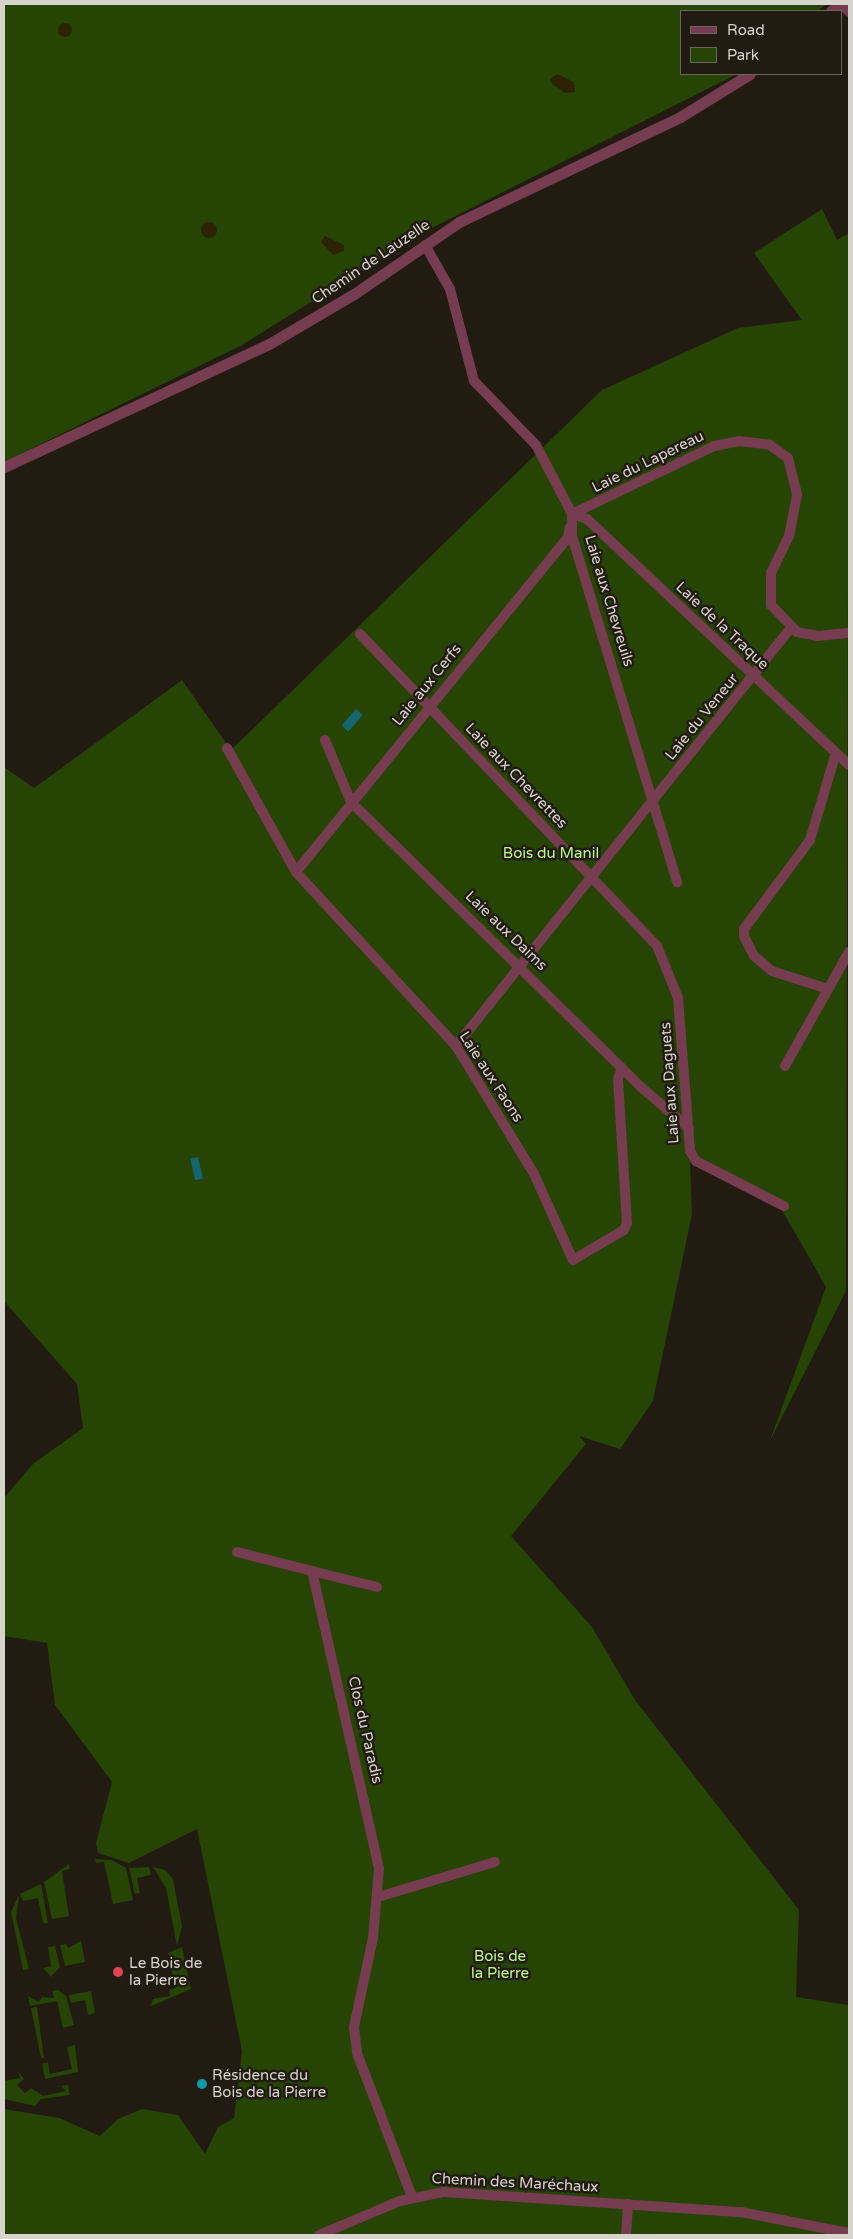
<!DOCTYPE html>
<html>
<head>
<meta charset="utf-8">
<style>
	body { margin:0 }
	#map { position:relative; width:853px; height:2239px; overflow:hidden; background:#211b12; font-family:"Varela Round",sans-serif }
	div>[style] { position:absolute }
	.green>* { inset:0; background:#264403 }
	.sand>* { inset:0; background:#2b2302 }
	.round { border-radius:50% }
	.water>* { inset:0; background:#14676e; transform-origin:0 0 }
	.minor>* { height:10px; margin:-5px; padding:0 5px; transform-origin:5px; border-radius:5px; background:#763c4f }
	.tertiary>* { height:11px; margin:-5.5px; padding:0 5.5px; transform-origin:5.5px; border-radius:5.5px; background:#763c4f }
	.dots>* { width:14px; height:14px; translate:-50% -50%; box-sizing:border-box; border:2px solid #211b12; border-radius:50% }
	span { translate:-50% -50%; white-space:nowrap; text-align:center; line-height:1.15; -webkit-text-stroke:5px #211b12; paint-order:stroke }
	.street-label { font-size:15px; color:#d7d3cd }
	.park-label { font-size:15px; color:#bdfa8c }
	.poi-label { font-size:15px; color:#d7d3cd }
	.left { translate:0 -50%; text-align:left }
	.frame { position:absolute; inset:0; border:5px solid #d7d3cd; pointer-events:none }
	.legend { position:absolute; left:680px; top:10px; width:162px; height:65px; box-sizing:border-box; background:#211b12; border:1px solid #6a655d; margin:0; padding:6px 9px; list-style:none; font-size:15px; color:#d7d3cd }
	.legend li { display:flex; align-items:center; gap:10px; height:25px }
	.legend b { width:25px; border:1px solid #6a655d }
</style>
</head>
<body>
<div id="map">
	<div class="green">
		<div style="clip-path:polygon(4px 4px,827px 4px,817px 11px,682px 11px,682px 74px,737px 74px,422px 233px,242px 345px,4px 462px)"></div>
		<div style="clip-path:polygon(822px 209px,837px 240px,849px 233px,846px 1291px,769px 1443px,826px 1287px,782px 1210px,690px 1163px,692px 1214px,653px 1401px,620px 1449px,579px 1436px,586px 1444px,511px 1536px,592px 1627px,635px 1700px,799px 1910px,796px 1997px,849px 2005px,849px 2235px,4px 2235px,4px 2109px,59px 2118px,100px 2136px,118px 2119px,142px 2109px,178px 2115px,205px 2154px,218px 2127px,234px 2118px,242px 2051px,197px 1829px,129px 1863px,98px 1853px,96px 1843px,112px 1782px,55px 1705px,47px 1643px,4px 1636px,4px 1498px,33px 1464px,83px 1428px,77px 1384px,4px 1301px,4px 767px,34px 788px,182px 680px,231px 750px,602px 390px,738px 328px,802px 320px,754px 253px)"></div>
		<div style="clip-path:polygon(95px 1859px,112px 1860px,126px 1868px,133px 1900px,113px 1904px,104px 1862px,96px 1863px)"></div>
		<div style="clip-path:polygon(69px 1864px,70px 1869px,62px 1871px,69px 1916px,52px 1919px,44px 1882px)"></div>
		<div style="clip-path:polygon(149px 1867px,151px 1875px,137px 1878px,140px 1893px,135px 1894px,129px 1868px)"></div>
		<div style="clip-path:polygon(153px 1867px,165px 1870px,173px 1879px,182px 1926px,177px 1946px,166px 1888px)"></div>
		<div style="clip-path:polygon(41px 1884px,48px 1923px,43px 1923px,38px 1898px,23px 1901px,20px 1894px)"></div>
		<div style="clip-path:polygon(19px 1895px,16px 1918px,29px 1969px,23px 1970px,11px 1912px)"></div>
		<div style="clip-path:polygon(81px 1941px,85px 1962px,65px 1966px,60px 1945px,66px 1944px,68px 1948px)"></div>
		<div style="clip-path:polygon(55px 1946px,60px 1967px,51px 1977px,43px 1968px,51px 1966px,48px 1947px)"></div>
		<div style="clip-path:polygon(182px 1947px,191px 1989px,151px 2006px,153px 1999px,170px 1996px,169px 1990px,175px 1988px,168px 1953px)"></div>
		<div style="clip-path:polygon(58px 1990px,66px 1996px,74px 2025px,63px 2028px,57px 2001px,30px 2006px,28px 1996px,39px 2002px,42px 1997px,54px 1998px,52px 1991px)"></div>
		<div style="clip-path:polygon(91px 1991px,95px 2013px,88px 2015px,85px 2000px,71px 2003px,69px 1995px)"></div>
		<div style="clip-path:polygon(37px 2007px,44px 2058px,41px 2058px,31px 2008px)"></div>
		<div style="clip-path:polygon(75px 2045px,78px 2072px,45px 2079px,42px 2064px,48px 2062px,50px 2074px,72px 2069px,67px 2047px)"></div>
		<div style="clip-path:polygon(18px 2071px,24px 2079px,17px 2085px,25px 2093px,31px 2088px,43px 2096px,66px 2091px,61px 2086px,68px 2085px,70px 2095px,41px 2099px,35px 2106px,4px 2099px,4px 2081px,20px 2078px)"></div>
	</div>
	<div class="sand">
		<div class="round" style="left:58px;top:23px;width:14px;height:14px"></div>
		<div style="clip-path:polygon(557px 74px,574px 82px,575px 92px,565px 93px,552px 84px,550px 79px)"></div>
		<div class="round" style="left:201px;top:222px;width:16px;height:16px"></div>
		<div style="clip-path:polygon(325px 236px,344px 245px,344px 251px,333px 255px,321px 242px)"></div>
	</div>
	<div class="water">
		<div style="left:356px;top:709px;width:9px;height:22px;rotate:41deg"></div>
		<div style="left:198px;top:1157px;width:22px;height:8px;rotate:77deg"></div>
	</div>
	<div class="minor">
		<div style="left:425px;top:245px;width:51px;rotate:60.4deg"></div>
		<div style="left:450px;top:289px;width:95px;rotate:75.4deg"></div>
		<div style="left:474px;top:381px;width:89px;rotate:45.9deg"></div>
		<div style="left:536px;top:445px;width:78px;rotate:62.4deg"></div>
		<div style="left:572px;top:514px;width:22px;rotate:90deg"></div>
		<div style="left:572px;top:536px;width:362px;rotate:73.1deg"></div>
		<div style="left:572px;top:514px;width:157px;rotate:-25.6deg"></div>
		<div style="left:714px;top:446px;width:25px;rotate:-11deg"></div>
		<div style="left:739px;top:441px;width:31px;rotate:7deg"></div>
		<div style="left:770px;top:445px;width:22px;rotate:36deg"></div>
		<div style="left:788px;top:458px;width:38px;rotate:76deg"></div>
		<div style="left:797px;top:495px;width:42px;rotate:101deg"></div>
		<div style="left:789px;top:536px;width:41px;rotate:115.9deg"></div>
		<div style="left:771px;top:573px;width:32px;rotate:90deg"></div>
		<div style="left:771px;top:605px;width:37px;rotate:46deg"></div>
		<div style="left:797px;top:632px;width:21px;rotate:11deg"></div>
		<div style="left:818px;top:636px;width:31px;rotate:-6deg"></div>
		<div style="left:572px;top:514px;width:16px;rotate:18deg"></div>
		<div style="left:587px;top:519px;width:359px;rotate:43.2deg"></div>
		<div style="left:360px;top:634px;width:431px;rotate:46.4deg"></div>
		<div style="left:657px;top:946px;width:56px;rotate:68deg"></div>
		<div style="left:678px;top:998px;width:153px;rotate:85.5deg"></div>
		<div style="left:690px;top:1151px;width:12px;rotate:59deg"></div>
		<div style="left:696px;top:1161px;width:99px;rotate:27.1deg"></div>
		<div style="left:325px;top:740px;width:67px;rotate:67.2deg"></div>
		<div style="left:351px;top:802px;width:407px;rotate:44.5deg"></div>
		<div style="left:641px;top:1087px;width:63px;rotate:40.5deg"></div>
		<div style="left:227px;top:748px;width:142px;rotate:60.9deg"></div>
		<div style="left:296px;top:872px;width:236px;rotate:47.4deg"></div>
		<div style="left:456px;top:1046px;width:150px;rotate:58.6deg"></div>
		<div style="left:534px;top:1174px;width:94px;rotate:65.6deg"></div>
		<div style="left:573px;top:1260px;width:59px;rotate:-30.5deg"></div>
		<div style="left:624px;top:1230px;width:8px;rotate:-67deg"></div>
		<div style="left:627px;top:1223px;width:144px;rotate:-93.6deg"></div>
		<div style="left:618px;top:1079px;width:12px;rotate:-70deg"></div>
		<div style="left:296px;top:872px;width:432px;rotate:-50.9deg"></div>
		<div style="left:568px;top:537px;width:10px;rotate:-79deg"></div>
		<div style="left:828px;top:989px;width:59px;rotate:-162.2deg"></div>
		<div style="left:772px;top:971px;width:23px;rotate:-140deg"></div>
		<div style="left:754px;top:956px;width:22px;rotate:-117deg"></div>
		<div style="left:744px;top:936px;width:7px;rotate:-90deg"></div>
		<div style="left:744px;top:929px;width:111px;rotate:-53.4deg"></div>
		<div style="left:810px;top:840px;width:91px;rotate:-73.4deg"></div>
		<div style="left:456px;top:1046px;width:534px;rotate:-51.31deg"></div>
		<div style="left:785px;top:1066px;width:131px;rotate:-60.7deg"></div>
		<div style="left:237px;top:1552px;width:77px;rotate:14.2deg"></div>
		<div style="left:377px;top:1587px;width:67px;rotate:-166.2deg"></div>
		<div style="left:312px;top:1571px;width:304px;rotate:77.3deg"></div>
		<div style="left:379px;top:1868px;width:70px;rotate:94.9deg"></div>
		<div style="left:373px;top:1938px;width:91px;rotate:102.1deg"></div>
		<div style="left:354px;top:2027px;width:26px;rotate:83deg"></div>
		<div style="left:357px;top:2053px;width:154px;rotate:69.1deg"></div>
		<div style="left:378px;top:1897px;width:122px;rotate:-16.7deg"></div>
		<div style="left:319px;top:2235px;width:88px;rotate:-22.8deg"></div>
		<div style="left:400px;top:2201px;width:45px;rotate:-11.6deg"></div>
		<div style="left:444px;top:2192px;width:298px;rotate:3.9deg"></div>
		<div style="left:741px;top:2212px;width:110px;rotate:11deg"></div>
		<div style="left:626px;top:2235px;width:31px;rotate:-86deg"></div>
	</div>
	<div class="tertiary">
		<div style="left:842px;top:4px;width:10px;rotate:45deg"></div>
		<div style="left:831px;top:11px;width:12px;rotate:-35deg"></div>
		<div style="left:4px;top:467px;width:292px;rotate:-24.9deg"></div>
		<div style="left:269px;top:344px;width:99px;rotate:-30.5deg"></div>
		<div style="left:354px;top:294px;width:127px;rotate:-34.4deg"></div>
		<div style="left:459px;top:222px;width:245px;rotate:-25.4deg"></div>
		<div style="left:680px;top:117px;width:82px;rotate:-31.6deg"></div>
	</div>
	<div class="dots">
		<div style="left:118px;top:1972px;background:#e0444e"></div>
		<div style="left:202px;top:2084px;background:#0f9aa8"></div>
	</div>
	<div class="street-label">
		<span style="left:371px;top:262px;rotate:-34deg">Chemin de Lauzelle</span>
		<span style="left:648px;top:462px;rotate:-26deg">Laie du Lapereau</span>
		<span style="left:609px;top:601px;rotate:73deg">Laie aux Chevreuils</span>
		<span style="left:722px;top:626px;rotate:43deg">Laie de la Traque</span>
		<span style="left:427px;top:685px;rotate:-51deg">Laie aux Cerfs</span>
		<span style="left:702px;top:717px;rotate:-51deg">Laie du Veneur</span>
		<span style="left:516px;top:776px;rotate:46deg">Laie aux Chevrettes</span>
		<span style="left:506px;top:931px;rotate:44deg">Laie aux Daims</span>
		<span style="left:491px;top:1077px;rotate:57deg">Laie aux Faons</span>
		<span style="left:670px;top:1083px;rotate:-94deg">Laie aux Daguets</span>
		<span style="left:365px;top:1730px;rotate:77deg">Clos du Paradis</span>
		<span style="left:515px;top:2183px;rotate:3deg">Chemin des Maréchaux</span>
	</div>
	<div class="park-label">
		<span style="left:551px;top:854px">Bois du Manil</span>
		<span style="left:500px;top:1965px">Bois de<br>la Pierre</span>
	</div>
	<div class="poi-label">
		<span class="left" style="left:129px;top:1972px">Le Bois de<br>la Pierre</span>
		<span class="left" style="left:212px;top:2084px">Résidence du<br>Bois de la Pierre</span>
	</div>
	<div class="frame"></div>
	<ul class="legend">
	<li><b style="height:6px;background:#763c4f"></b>Road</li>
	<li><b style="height:14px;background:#264403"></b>Park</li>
	</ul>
</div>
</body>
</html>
